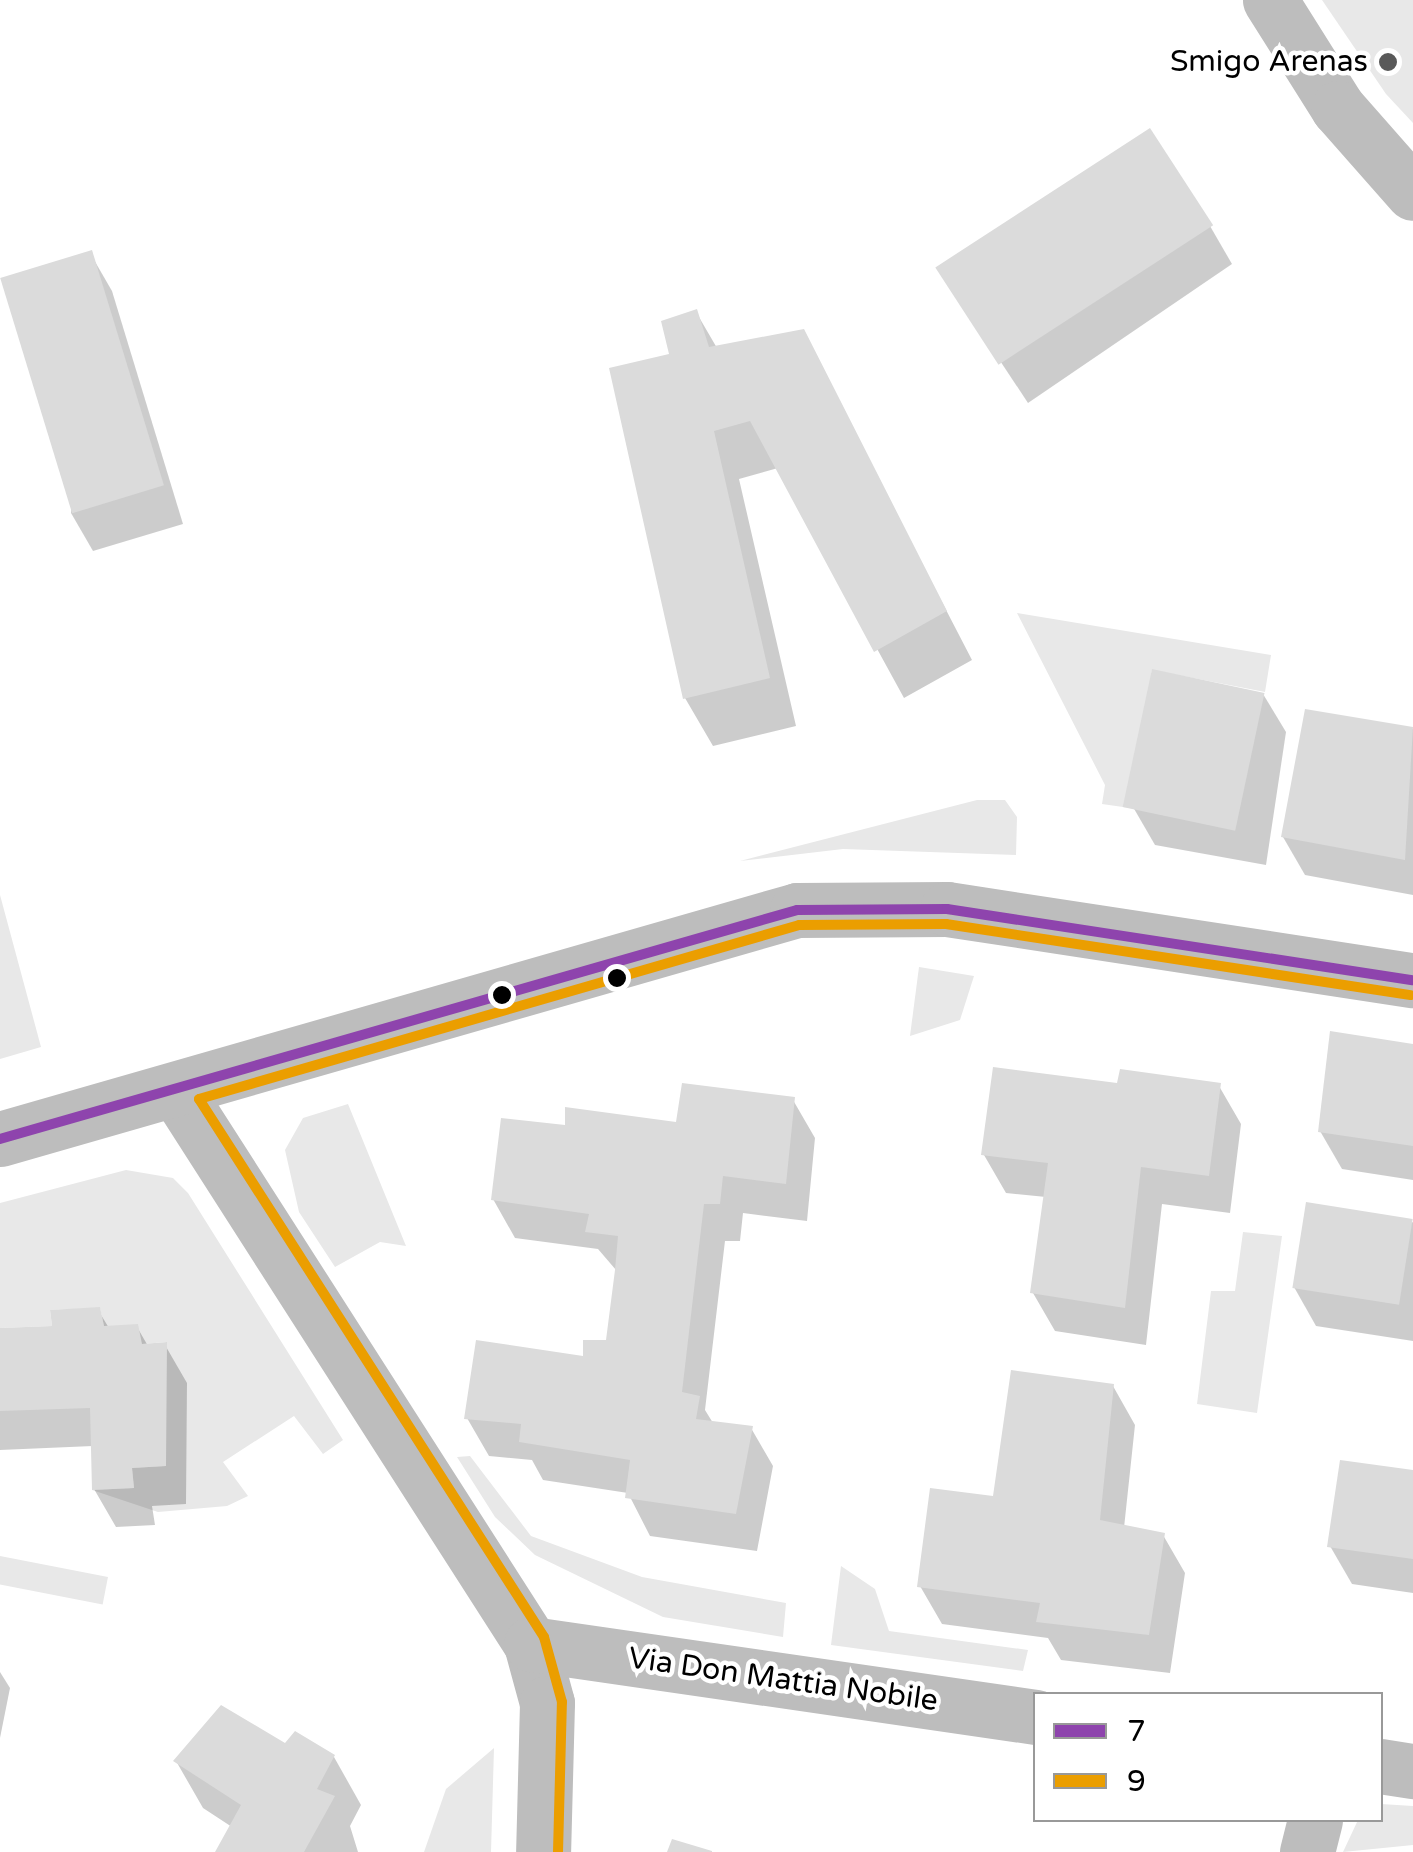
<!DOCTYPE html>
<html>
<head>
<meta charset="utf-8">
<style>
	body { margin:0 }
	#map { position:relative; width:1413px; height:1852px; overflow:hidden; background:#fff; font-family:"Varela Round",sans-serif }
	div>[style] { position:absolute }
	.green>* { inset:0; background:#e8e8e8; transform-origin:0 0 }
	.shadow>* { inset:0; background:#0003 }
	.building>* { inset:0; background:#dbdbdb; transform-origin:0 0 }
	.minor>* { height:55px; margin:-27.5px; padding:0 27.5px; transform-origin:27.5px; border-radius:27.5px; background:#bdbdbd }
	.bus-1>* { height:10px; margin:-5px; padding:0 5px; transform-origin:5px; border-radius:5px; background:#8e44ad }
	.bus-2>* { height:10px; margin:-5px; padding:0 5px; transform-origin:5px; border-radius:5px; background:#eb9e00 }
	.dots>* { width:28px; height:28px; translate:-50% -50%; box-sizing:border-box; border:5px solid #fff; border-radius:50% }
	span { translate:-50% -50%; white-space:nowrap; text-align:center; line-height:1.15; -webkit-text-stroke:9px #fff; paint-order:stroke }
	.poi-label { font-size:30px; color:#000 }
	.right { translate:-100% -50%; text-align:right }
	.street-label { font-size:30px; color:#000 }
	.legend { position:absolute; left:1033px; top:1692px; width:350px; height:130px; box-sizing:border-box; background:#fff; border:2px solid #999; margin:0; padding:12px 18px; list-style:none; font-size:30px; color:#000 }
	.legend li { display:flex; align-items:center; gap:20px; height:50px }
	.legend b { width:50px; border:2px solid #999 }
</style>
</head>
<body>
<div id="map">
	<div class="green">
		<div style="clip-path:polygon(1322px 0,1413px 0,1413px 123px,1386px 94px)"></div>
		<div style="clip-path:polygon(1017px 613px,1271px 655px,1265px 692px,1152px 670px,1130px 808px,1102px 804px,1105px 785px)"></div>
		<div style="clip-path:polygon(977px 800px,1005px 800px,1017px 817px,1016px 855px,843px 849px,740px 861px)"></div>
		<div style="clip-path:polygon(0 895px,41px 1047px,0 1059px)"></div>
		<div style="clip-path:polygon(919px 967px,974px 976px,960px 1020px,910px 1036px)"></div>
		<div style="clip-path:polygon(348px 1104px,406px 1246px,380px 1242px,335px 1267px,299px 1212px,285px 1150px,303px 1118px)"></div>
		<div style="clip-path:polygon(126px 1170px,173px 1178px,188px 1193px,343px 1440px,323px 1454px,294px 1416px,223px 1462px,248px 1496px,227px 1506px,158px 1512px,92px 1490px,134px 1488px,132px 1468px,166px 1466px,166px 1342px,142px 1344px,104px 1326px,100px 1308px,50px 1310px,52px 1326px,0 1328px,0 1203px)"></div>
		<div style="clip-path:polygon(1243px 1232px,1282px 1236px,1257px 1413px,1197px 1404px,1211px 1291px,1235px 1291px)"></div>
		<div style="clip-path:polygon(470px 1456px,531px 1536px,642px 1577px,786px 1603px,783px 1637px,663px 1617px,535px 1555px,495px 1517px,457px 1457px)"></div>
		<div style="left:0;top:1556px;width:110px;height:28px;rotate:11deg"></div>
		<div style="clip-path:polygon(841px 1566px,875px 1589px,889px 1631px,1028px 1650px,1023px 1671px,831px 1645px)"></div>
		<div style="clip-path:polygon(494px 1748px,491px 1852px,424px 1852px,446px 1789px)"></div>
		<div style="clip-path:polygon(1381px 1804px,1413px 1806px,1413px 1845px,1343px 1852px,1358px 1820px,1380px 1820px)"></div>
	</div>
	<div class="shadow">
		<div style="clip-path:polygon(1210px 226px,1232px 264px,1028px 403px,944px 276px)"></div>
		<div style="clip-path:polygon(90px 253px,112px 291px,183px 524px,93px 551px,71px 513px)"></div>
		<div style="clip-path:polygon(696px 312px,717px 348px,802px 332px,972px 660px,904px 698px,778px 468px,739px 479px,796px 726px,713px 746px,685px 698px,672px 356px)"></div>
		<div style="clip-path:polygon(1263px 694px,1286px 732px,1266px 865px,1155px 845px,1133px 807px)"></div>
		<div style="clip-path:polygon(1307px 712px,1413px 729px,1413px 895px,1305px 875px,1283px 837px)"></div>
		<div style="clip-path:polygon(1413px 1046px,1413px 1180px,1342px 1169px,1320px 1131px)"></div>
		<div style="clip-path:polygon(1118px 1086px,1219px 1086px,1241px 1124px,1230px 1213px,1162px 1204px,1146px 1345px,1055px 1331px,1033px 1293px,1046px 1197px,1006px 1193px,984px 1155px)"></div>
		<div style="clip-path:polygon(793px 1100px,815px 1138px,807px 1221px,743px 1213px,740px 1241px,725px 1241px,705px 1410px,713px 1423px,751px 1428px,773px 1466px,757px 1551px,650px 1536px,628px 1493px,543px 1480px,532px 1460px,489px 1456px,467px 1418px,608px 1343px,616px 1270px,598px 1249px,515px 1238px,493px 1199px,568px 1128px,678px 1124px)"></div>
		<div style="clip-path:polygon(1413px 1222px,1413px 1341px,1316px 1326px,1294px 1287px)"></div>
		<div style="clip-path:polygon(98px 1310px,109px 1328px,137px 1327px,148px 1346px,165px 1345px,187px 1383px,186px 1504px,152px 1506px,155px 1525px,116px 1527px,94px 1489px,93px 1446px,0 1450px,0 1331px,55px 1328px)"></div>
		<div style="clip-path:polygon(1113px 1386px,1135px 1425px,1124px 1528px,1163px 1535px,1185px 1573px,1170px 1673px,1061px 1660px,1048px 1638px,942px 1624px,920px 1586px)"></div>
		<div style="clip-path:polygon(1413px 1473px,1413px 1593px,1352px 1584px,1330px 1546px)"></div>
		<div style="clip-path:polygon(0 1672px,10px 1688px,0 1738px)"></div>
		<div style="clip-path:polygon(286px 1746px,334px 1757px,361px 1805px,350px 1826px,358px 1852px,218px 1852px,232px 1827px,203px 1808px,176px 1761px)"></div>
	</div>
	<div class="building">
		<div style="left:1150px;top:128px;width:116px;height:256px;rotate:57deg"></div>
		<div style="left:92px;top:250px;width:246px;height:96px;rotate:73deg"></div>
		<div style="clip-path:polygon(697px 309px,709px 347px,804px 329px,947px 611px,874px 652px,750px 421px,714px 431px,770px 678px,683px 699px,609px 368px,669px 354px,661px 321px)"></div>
		<div style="left:1152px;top:669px;width:115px;height:141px;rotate:12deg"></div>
		<div style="clip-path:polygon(1305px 709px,1413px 727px,1405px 860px,1281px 837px)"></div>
		<div style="clip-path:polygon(1330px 1031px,1413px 1044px,1413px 1146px,1318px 1132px)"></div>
		<div style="clip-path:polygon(993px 1067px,1117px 1083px,1120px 1069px,1221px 1083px,1209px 1176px,1141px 1167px,1125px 1308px,1030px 1293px,1048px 1163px,981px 1155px)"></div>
		<div style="clip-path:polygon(682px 1083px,795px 1097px,786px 1184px,723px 1176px,720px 1204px,704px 1204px,682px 1392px,700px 1396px,696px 1419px,753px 1426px,736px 1514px,625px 1498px,630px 1460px,519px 1442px,521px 1424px,464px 1419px,476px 1340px,583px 1356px,583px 1340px,606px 1340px,615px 1270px,618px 1236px,585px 1232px,589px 1214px,491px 1200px,501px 1118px,565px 1125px,565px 1107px,676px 1122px)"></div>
		<div style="left:1306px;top:1202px;width:108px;height:87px;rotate:9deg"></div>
		<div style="clip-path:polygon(100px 1307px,104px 1326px,138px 1324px,142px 1344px,167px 1342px,166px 1466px,132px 1468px,134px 1488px,92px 1490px,90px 1408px,0 1411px,0 1328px,52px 1326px,50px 1310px)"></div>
		<div style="clip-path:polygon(1011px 1370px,1114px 1384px,1100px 1520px,1165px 1533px,1149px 1635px,1036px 1622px,1040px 1603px,917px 1587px,930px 1488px,993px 1496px)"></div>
		<div style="clip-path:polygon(1340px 1460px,1413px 1470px,1413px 1559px,1327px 1547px)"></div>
		<div style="clip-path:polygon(221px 1705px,285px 1743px,295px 1731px,335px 1755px,317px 1789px,335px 1796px,304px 1852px,215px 1852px,241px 1805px,173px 1761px)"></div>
		<div style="clip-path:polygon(672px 1839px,712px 1851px,712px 1852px,667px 1852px)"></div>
	</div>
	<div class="minor">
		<div style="left:1270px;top:0;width:128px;rotate:57.8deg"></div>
		<div style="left:1338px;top:108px;width:113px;rotate:48.6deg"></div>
		<div style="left:176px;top:1090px;width:658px;rotate:57.35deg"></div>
		<div style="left:531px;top:1644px;width:61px;rotate:74.8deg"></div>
		<div style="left:547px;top:1703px;width:149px;rotate:91.5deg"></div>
		<div style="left:0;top:1139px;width:829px;rotate:-16.03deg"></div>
		<div style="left:797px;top:910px;width:150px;rotate:-0.4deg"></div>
		<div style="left:947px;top:909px;width:471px;rotate:8.7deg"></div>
		<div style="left:531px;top:1644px;width:510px;rotate:8.23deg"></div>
		<div style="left:1380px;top:1766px;width:33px;rotate:9deg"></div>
		<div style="left:1307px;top:1852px;width:33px;rotate:-76deg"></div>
	</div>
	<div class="bus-1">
		<div style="left:0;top:1139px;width:829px;rotate:-16.03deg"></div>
		<div style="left:797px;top:910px;width:150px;rotate:-0.4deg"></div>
		<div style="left:947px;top:909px;width:471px;rotate:8.7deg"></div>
	</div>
	<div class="bus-2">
		<div style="left:558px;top:1852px;width:150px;rotate:-88.5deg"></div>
		<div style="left:562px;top:1702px;width:67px;rotate:-105.5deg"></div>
		<div style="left:544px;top:1637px;width:639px;rotate:-122.67deg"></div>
		<div style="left:199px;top:1099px;width:625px;rotate:-16.17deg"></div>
		<div style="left:799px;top:925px;width:147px;rotate:-0.4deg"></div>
		<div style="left:946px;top:924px;width:470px;rotate:8.7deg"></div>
	</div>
	<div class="dots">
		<div style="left:1388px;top:62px;background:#595959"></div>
		<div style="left:617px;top:978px;background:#000"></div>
		<div style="left:502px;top:995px;background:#000"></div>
	</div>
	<div class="poi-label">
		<span class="right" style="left:1368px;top:62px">Smigo Arenas</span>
	</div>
	<div class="street-label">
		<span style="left:783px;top:1680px;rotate:8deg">Via Don Mattia Nobile</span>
	</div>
	<ul class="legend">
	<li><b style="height:12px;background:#8e44ad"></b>7</li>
	<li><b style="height:12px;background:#eb9e00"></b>9</li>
	</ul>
</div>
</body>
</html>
